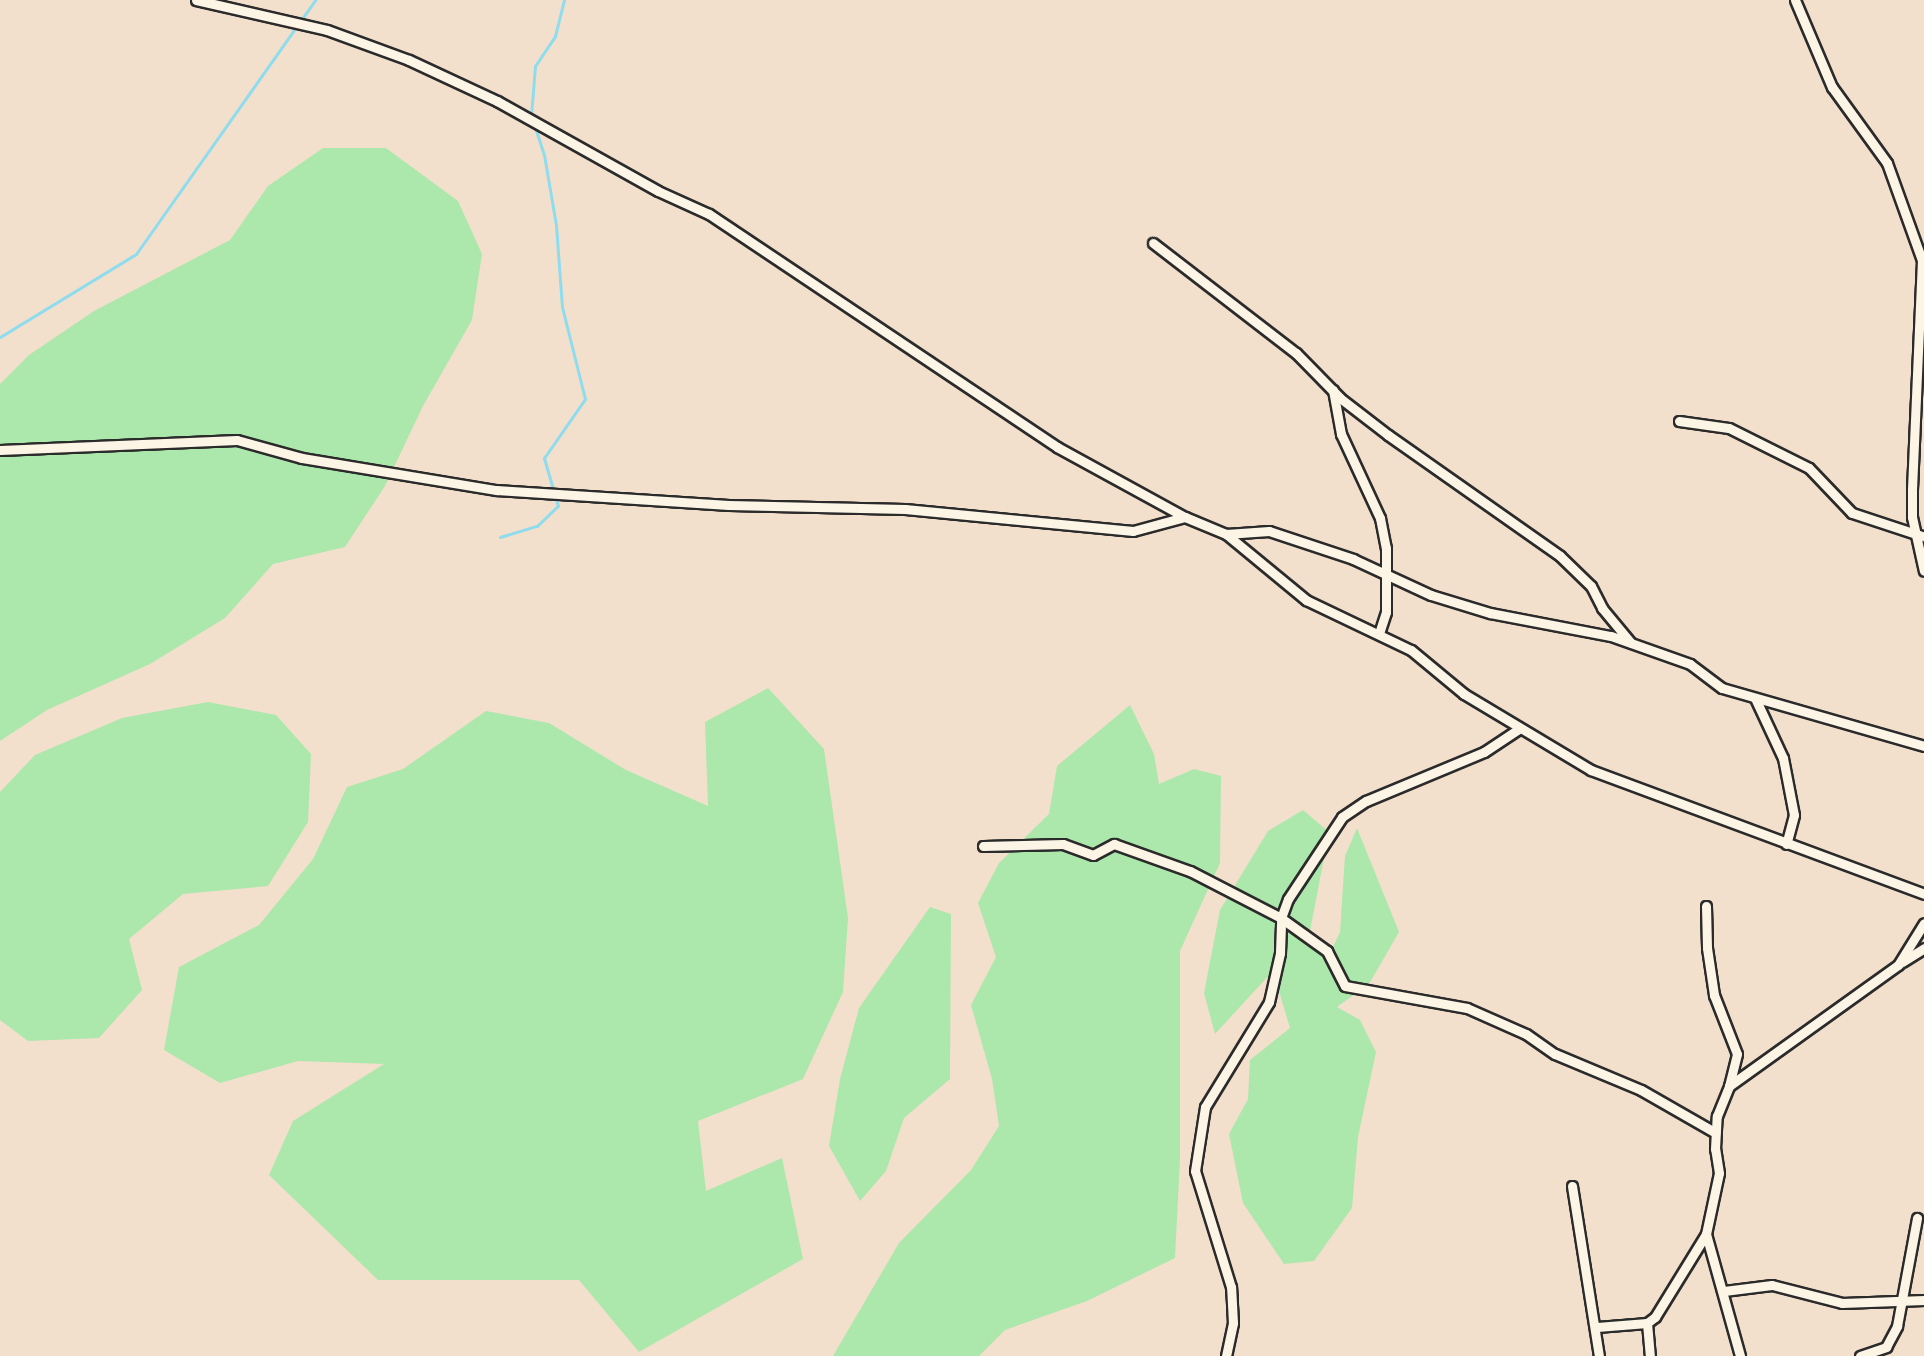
<!DOCTYPE html>
<html>
<head>
<meta charset="utf-8">
<style>
	body { margin:0 }
	#map { position:relative; width:1924px; height:1356px; overflow:hidden; background:#f3e0cc; font-family:"Indie Flower",sans-serif }
	div>[style] { position:absolute }
	.green>* { inset:0; background:#ace7ac }
	.stream>* { height:3px; margin:-1.5px; padding:0 1.5px; transform-origin:1.5px; border-radius:1.5px; background:#8edced }
	.roads { filter:drop-shadow(2px 0 #2b2b2b) drop-shadow(-2px 0 #2b2b2b) drop-shadow(0 2px #2b2b2b) drop-shadow(0 -2px #2b2b2b) }
	.minor>* { height:9px; margin:-4.5px; padding:0 4.5px; transform-origin:4.5px; border-radius:4.5px; background:#fcf5e5 }
	span { translate:-50% -50%; white-space:nowrap; text-align:center; line-height:1.15; -webkit-text-stroke:5px #fcf5e5; paint-order:stroke }
</style>
</head>
<body>
<div id="map">
	<div class="green">
		<div style="clip-path:polygon(323px 148px,386px 148px,458px 201px,482px 254px,472px 320px,423px 406px,385px 486px,345px 547px,273px 564px,225px 618px,150px 664px,47px 710px,0 741px,0 384px,29px 355px,94px 311px,230px 240px,268px 186px)"></div>
		<div style="clip-path:polygon(768px 688px,824px 749px,848px 918px,843px 992px,803px 1079px,698px 1121px,706px 1191px,782px 1158px,803px 1259px,639px 1352px,579px 1280px,378px 1280px,269px 1175px,293px 1121px,384px 1064px,298px 1061px,220px 1083px,164px 1050px,179px 967px,259px 925px,313px 859px,347px 787px,403px 769px,486px 711px,549px 723px,626px 770px,708px 806px,705px 722px)"></div>
		<div style="clip-path:polygon(208px 702px,276px 715px,311px 754px,308px 822px,268px 886px,183px 894px,129px 939px,142px 990px,99px 1038px,28px 1041px,0 1020px,0 792px,35px 755px,122px 718px)"></div>
		<div style="clip-path:polygon(1130px 705px,1154px 754px,1159px 784px,1194px 769px,1221px 776px,1220px 863px,1180px 951px,1180px 1159px,1175px 1258px,1087px 1301px,1005px 1330px,979px 1356px,833px 1356px,899px 1243px,971px 1170px,999px 1126px,992px 1079px,971px 1005px,996px 957px,978px 903px,999px 863px,1049px 814px,1057px 766px)"></div>
		<div style="clip-path:polygon(1303px 810px,1329px 832px,1310px 931px,1328px 958px,1340px 932px,1345px 856px,1357px 828px,1399px 932px,1369px 984px,1337px 1007px,1360px 1020px,1376px 1052px,1358px 1137px,1352px 1208px,1314px 1261px,1284px 1264px,1243px 1203px,1229px 1134px,1248px 1099px,1250px 1060px,1290px 1028px,1273px 971px,1215px 1034px,1204px 993px,1220px 910px,1268px 831px)"></div>
		<div style="clip-path:polygon(930px 907px,951px 914px,950px 1079px,904px 1118px,886px 1171px,860px 1201px,829px 1146px,840px 1079px,859px 1008px)"></div>
	</div>
	<div class="stream">
		<div style="left:531px;top:116px;width:50px;rotate:-85.4deg"></div>
		<div style="left:535px;top:66px;width:36px;rotate:-56deg"></div>
		<div style="left:555px;top:36px;width:37px;rotate:-76deg"></div>
		<div style="left:0;top:337px;width:159px;rotate:-31.4deg"></div>
		<div style="left:136px;top:254px;width:311px;rotate:-54.8deg"></div>
		<div style="left:500px;top:537px;width:39px;rotate:-17deg"></div>
		<div style="left:537px;top:526px;width:29px;rotate:-44deg"></div>
		<div style="left:558px;top:506px;width:50px;rotate:-106.3deg"></div>
		<div style="left:544px;top:458px;width:72px;rotate:-55.2deg"></div>
		<div style="left:585px;top:399px;width:95px;rotate:-104deg"></div>
		<div style="left:562px;top:307px;width:82px;rotate:-94.2deg"></div>
		<div style="left:556px;top:225px;width:71px;rotate:-99.7deg"></div>
		<div style="left:544px;top:155px;width:32px;rotate:-108deg"></div>
	</div>
	<div class="roads">
		<div class="minor">
			<div style="left:196px;top:0;width:134px;rotate:12.9deg"></div>
			<div style="left:327px;top:30px;width:87px;rotate:20.1deg"></div>
			<div style="left:409px;top:60px;width:97px;rotate:25deg"></div>
			<div style="left:497px;top:101px;width:184px;rotate:29.2deg"></div>
			<div style="left:658px;top:191px;width:56px;rotate:24.3deg"></div>
			<div style="left:709px;top:214px;width:419px;rotate:33.8deg"></div>
			<div style="left:1057px;top:447px;width:146px;rotate:28.7deg"></div>
			<div style="left:1185px;top:517px;width:44px;rotate:22.5deg"></div>
			<div style="left:1226px;top:534px;width:104px;rotate:39.5deg"></div>
			<div style="left:1306px;top:600px;width:116px;rotate:25.5deg"></div>
			<div style="left:1411px;top:650px;width:69px;rotate:39.7deg"></div>
			<div style="left:1464px;top:694px;width:148px;rotate:30.9deg"></div>
			<div style="left:1591px;top:770px;width:355px;rotate:20.4deg"></div>
			<div style="left:1795px;top:0;width:95px;rotate:67deg"></div>
			<div style="left:1832px;top:87px;width:94px;rotate:54.1deg"></div>
			<div style="left:1887px;top:163px;width:103px;rotate:70.2deg"></div>
			<div style="left:1922px;top:260px;width:230px;rotate:92.5deg"></div>
			<div style="left:1912px;top:490px;width:27px;rotate:90deg"></div>
			<div style="left:1912px;top:517px;width:55px;rotate:77.5deg"></div>
			<div style="left:1153px;top:243px;width:180px;rotate:37.6deg"></div>
			<div style="left:1296px;top:353px;width:63px;rotate:45.6deg"></div>
			<div style="left:1340px;top:398px;width:61px;rotate:37.6deg"></div>
			<div style="left:1388px;top:435px;width:210px;rotate:35.1deg"></div>
			<div style="left:1560px;top:556px;width:43px;rotate:44.1deg"></div>
			<div style="left:1591px;top:586px;width:25px;rotate:63deg"></div>
			<div style="left:1602px;top:608px;width:45px;rotate:50.4deg"></div>
			<div style="left:1333px;top:390px;width:45px;rotate:79.7deg"></div>
			<div style="left:1341px;top:434px;width:93px;rotate:65.1deg"></div>
			<div style="left:1380px;top:518px;width:31px;rotate:79deg"></div>
			<div style="left:1386px;top:548px;width:64px;rotate:90deg"></div>
			<div style="left:1386px;top:612px;width:22px;rotate:108deg"></div>
			<div style="left:1679px;top:421px;width:50px;rotate:8deg"></div>
			<div style="left:1729px;top:428px;width:89px;rotate:26.6deg"></div>
			<div style="left:1809px;top:468px;width:62px;rotate:46.3deg"></div>
			<div style="left:1852px;top:513px;width:74px;rotate:18.2deg"></div>
			<div style="left:0;top:450px;width:237px;rotate:-2.4deg"></div>
			<div style="left:237px;top:440px;width:67px;rotate:15.5deg"></div>
			<div style="left:302px;top:458px;width:197px;rotate:9.4deg"></div>
			<div style="left:496px;top:490px;width:233px;rotate:3.7deg"></div>
			<div style="left:729px;top:505px;width:176px;rotate:1.3deg"></div>
			<div style="left:905px;top:509px;width:229px;rotate:5.5deg"></div>
			<div style="left:1133px;top:531px;width:54px;rotate:-15.1deg"></div>
			<div style="left:1226px;top:534px;width:43px;rotate:-4deg"></div>
			<div style="left:1269px;top:531px;width:89px;rotate:18.4deg"></div>
			<div style="left:1353px;top:559px;width:86px;rotate:24.8deg"></div>
			<div style="left:1431px;top:595px;width:62px;rotate:17deg"></div>
			<div style="left:1490px;top:613px;width:123px;rotate:10.8deg"></div>
			<div style="left:1611px;top:636px;width:84px;rotate:19.5deg"></div>
			<div style="left:1690px;top:664px;width:40px;rotate:37deg"></div>
			<div style="left:1722px;top:688px;width:210px;rotate:16deg"></div>
			<div style="left:1755px;top:698px;width:66px;rotate:65deg"></div>
			<div style="left:1783px;top:758px;width:58px;rotate:79.1deg"></div>
			<div style="left:1794px;top:815px;width:30px;rotate:105deg"></div>
			<div style="left:983px;top:846px;width:80px;rotate:-1.4deg"></div>
			<div style="left:1063px;top:844px;width:32px;rotate:20deg"></div>
			<div style="left:1093px;top:855px;width:24px;rotate:-28deg"></div>
			<div style="left:1114px;top:844px;width:81px;rotate:19.6deg"></div>
			<div style="left:1190px;top:871px;width:102px;rotate:27.3deg"></div>
			<div style="left:1281px;top:918px;width:57px;rotate:35.7deg"></div>
			<div style="left:1327px;top:951px;width:39px;rotate:63deg"></div>
			<div style="left:1345px;top:986px;width:124px;rotate:10.2deg"></div>
			<div style="left:1467px;top:1008px;width:64px;rotate:23.8deg"></div>
			<div style="left:1526px;top:1034px;width:35px;rotate:35deg"></div>
			<div style="left:1555px;top:1054px;width:93px;rotate:22.7deg"></div>
			<div style="left:1641px;top:1090px;width:86px;rotate:29.8deg"></div>
			<div style="left:1706px;top:906px;width:42px;rotate:88.6deg"></div>
			<div style="left:1707px;top:948px;width:48px;rotate:81.5deg"></div>
			<div style="left:1714px;top:995px;width:63px;rotate:68.7deg"></div>
			<div style="left:1737px;top:1054px;width:33px;rotate:104deg"></div>
			<div style="left:1902px;top:962px;width:26px;rotate:-32deg"></div>
			<div style="left:1572px;top:1186px;width:172px;rotate:81deg"></div>
			<div style="left:1706px;top:1234px;width:127px;rotate:74.4deg"></div>
			<div style="left:1724px;top:1291px;width:48px;rotate:-7.1deg"></div>
			<div style="left:1772px;top:1285px;width:72px;rotate:14.4deg"></div>
			<div style="left:1842px;top:1303px;width:82px;rotate:-2.1deg"></div>
			<div style="left:1647px;top:1323px;width:33px;rotate:85deg"></div>
			<div style="left:1597px;top:1327px;width:50px;rotate:-4.6deg"></div>
			<div style="left:1647px;top:1323px;width:10px;rotate:-37deg"></div>
			<div style="left:1655px;top:1317px;width:97px;rotate:-58.4deg"></div>
			<div style="left:1706px;top:1234px;width:62px;rotate:-78deg"></div>
			<div style="left:1719px;top:1173px;width:24px;rotate:-99deg"></div>
			<div style="left:1715px;top:1149px;width:33px;rotate:-87deg"></div>
			<div style="left:1717px;top:1116px;width:32px;rotate:-68deg"></div>
			<div style="left:1729px;top:1086px;width:208px;rotate:-35.6deg"></div>
			<div style="left:1898px;top:965px;width:49px;rotate:-58.2deg"></div>
			<div style="left:1226px;top:1356px;width:34px;rotate:-78deg"></div>
			<div style="left:1233px;top:1323px;width:36px;rotate:-93deg"></div>
			<div style="left:1231px;top:1287px;width:121px;rotate:-107.2deg"></div>
			<div style="left:1195px;top:1171px;width:65px;rotate:-81.1deg"></div>
			<div style="left:1205px;top:1107px;width:123px;rotate:-58.6deg"></div>
			<div style="left:1269px;top:1002px;width:50px;rotate:-77.3deg"></div>
			<div style="left:1280px;top:953px;width:35px;rotate:-88deg"></div>
			<div style="left:1281px;top:918px;width:20px;rotate:-70deg"></div>
			<div style="left:1288px;top:899px;width:98px;rotate:-56.6deg"></div>
			<div style="left:1342px;top:817px;width:29px;rotate:-34deg"></div>
			<div style="left:1366px;top:801px;width:128px;rotate:-22.6deg"></div>
			<div style="left:1484px;top:752px;width:43px;rotate:-33.7deg"></div>
			<div style="left:1860px;top:1356px;width:28px;rotate:-19deg"></div>
			<div style="left:1886px;top:1347px;width:24px;rotate:-62deg"></div>
			<div style="left:1897px;top:1326px;width:110px;rotate:-79.5deg"></div>
		</div>
	</div>
</div>
</body>
</html>
